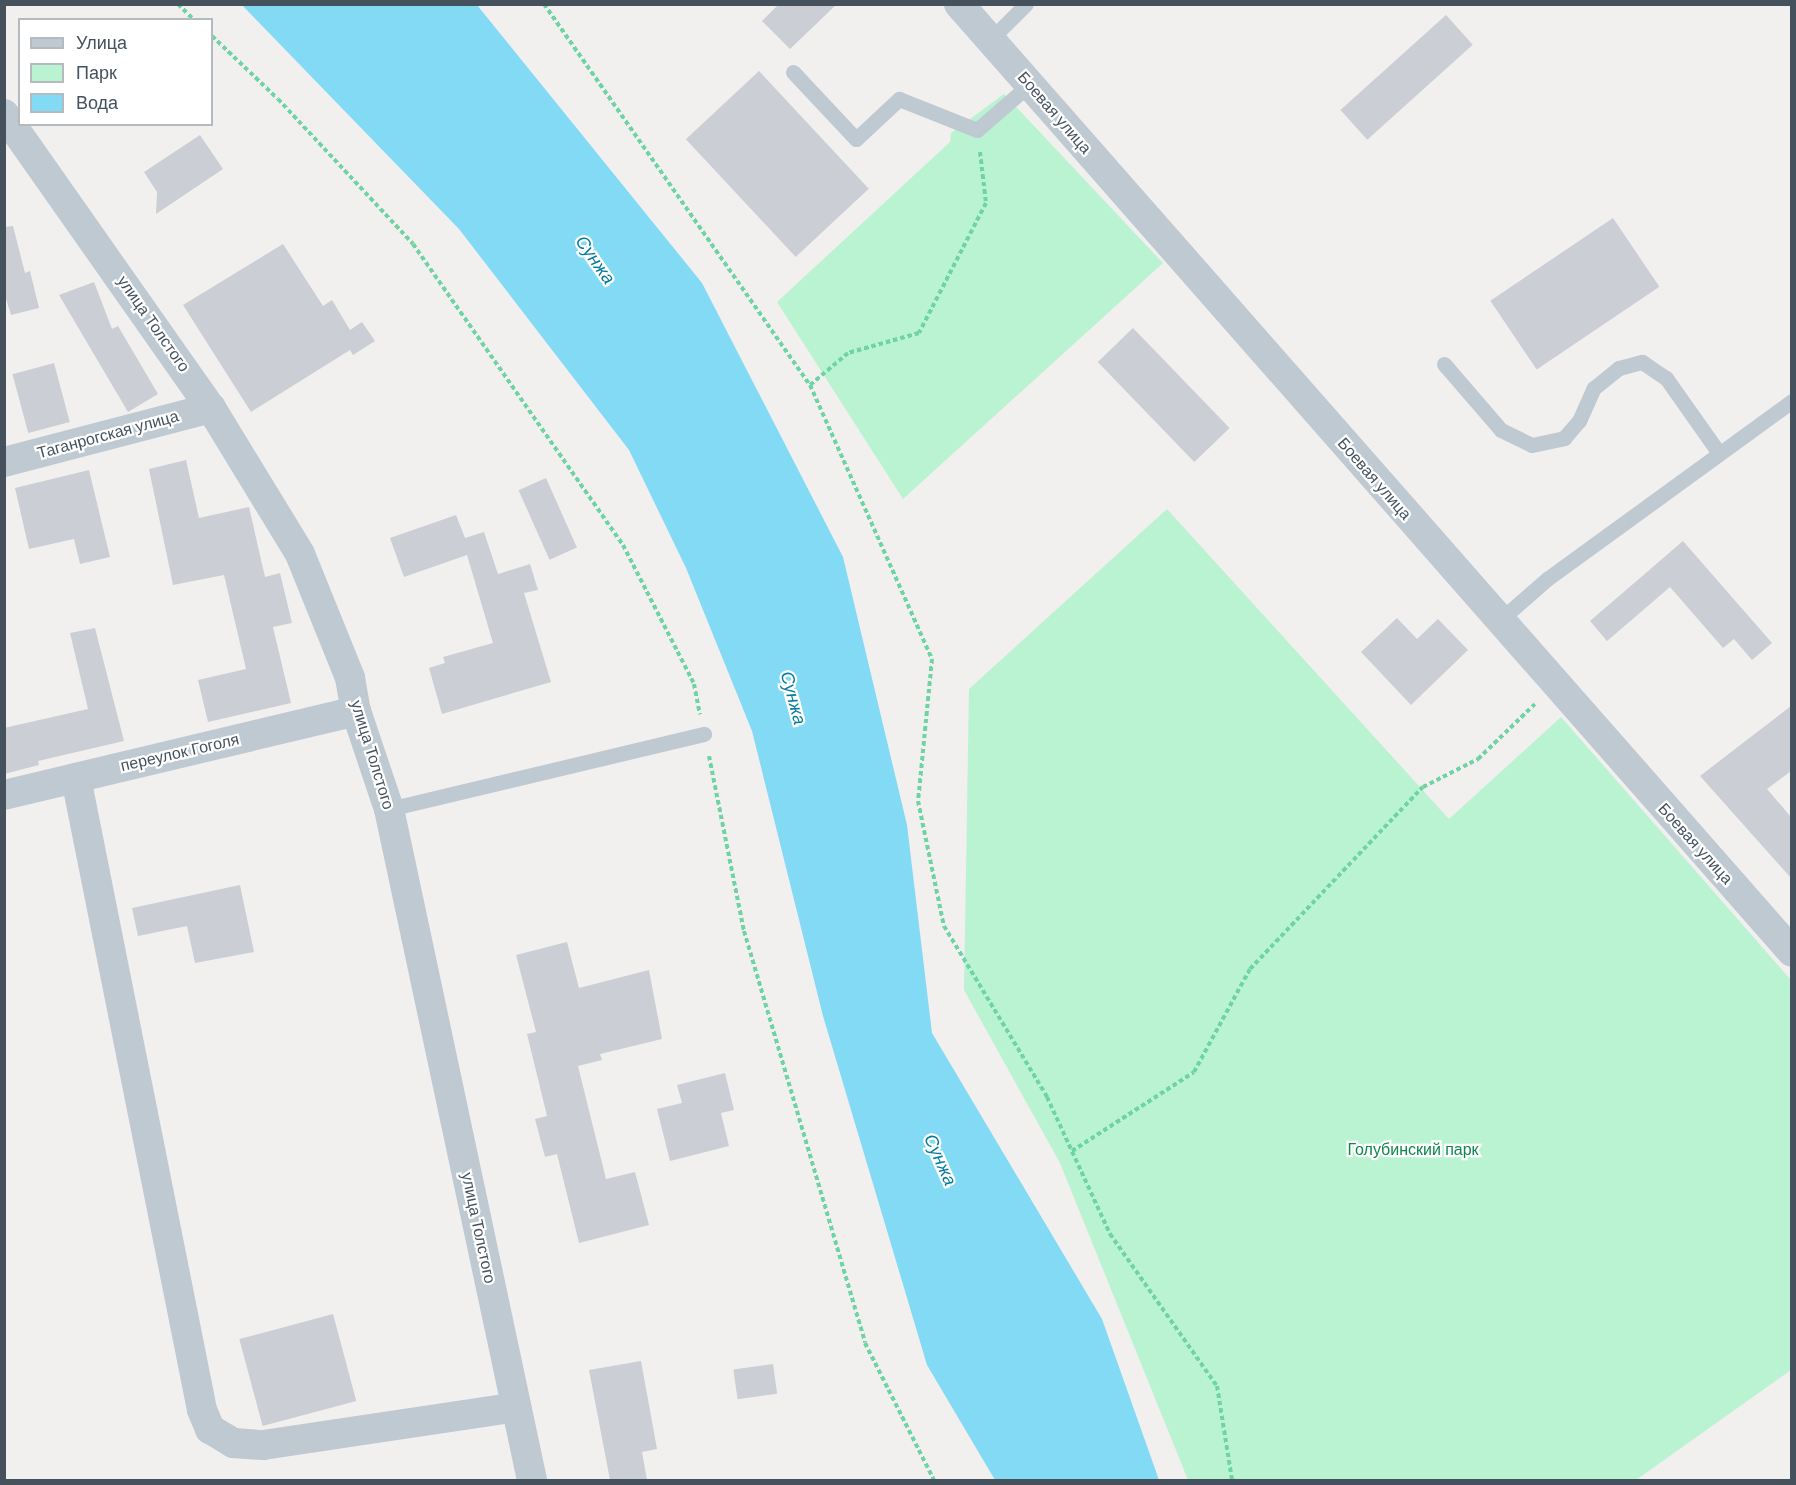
<!DOCTYPE html>
<html>
<head>
<meta charset="utf-8">
<style>
	body { margin:0 }
	#map { position:relative; width:1796px; height:1485px; overflow:hidden; background:#f2efef; font-family:"DM Sans",sans-serif }
	div>[style] { position:absolute }
	.green>* { inset:0; background:#baf3d1 }
	.water>* { inset:0; background:#83daf4 }
	.building>* { inset:0; background:#cbced4; transform-origin:0 0 }
	.path>* { height:4px; margin-top:-2px; transform-origin:0; background:repeating-linear-gradient(90deg,#6fd4a4 0 4.5px,transparent 0 7.5px) }
	.service>* { height:15px; margin:-7.5px; padding:0 7.5px; transform-origin:7.5px; border-radius:7.5px; background:#bec9d2 }
	.minor>* { height:30px; margin:-15px; padding:0 15px; transform-origin:15px; border-radius:15px; background:#bec9d2 }
	span { translate:-50% -50%; white-space:nowrap; text-align:center; line-height:1.15; -webkit-text-stroke:4.5px #fff; paint-order:stroke }
	.street-label { font-size:16px; color:#45525e }
	.park-label { font-size:16px; color:#0f874d }
	.water-label { font-size:18px; color:#037a9e; font-style:italic }
	.frame { position:absolute; inset:0; border:6px solid #45525e; pointer-events:none }
	.legend { position:absolute; left:18px; top:18px; width:195px; height:108px; box-sizing:border-box; background:#fff; border:2px solid #b5babf; margin:0; padding:8px 10px; list-style:none; font-size:18px; color:#45525e }
	.legend li { display:flex; align-items:center; gap:12px; height:30px }
	.legend b { width:30px; border:2px solid #b5babf }
</style>
</head>
<body>
<div id="map">
	<div class="green">
		<div style="clip-path:polygon(1004px 94px,1163px 263px,903px 499px,777px 302px,950px 142px,951px 133px)"></div>
		<div style="clip-path:polygon(1167px 509px,1449px 819px,1561px 717px,1791px 980px,1791px 1370px,1636px 1480px,1188px 1480px,1060px 1163px,964px 990px,969px 689px)"></div>
	</div>
	<div class="water">
		<div style="clip-path:polygon(242px 5px,477px 5px,702px 283px,843px 557px,907px 825px,932px 1033px,1102px 1319px,1159px 1480px,995px 1480px,927px 1365px,823px 1016px,752px 731px,686px 568px,629px 450px,459px 229px)"></div>
	</div>
	<div class="building">
		<div style="clip-path:polygon(779px 4px,837px 4px,790px 49px,762px 21px)"></div>
		<div style="left:1446px;top:15px;width:40px;height:142px;rotate:48deg"></div>
		<div style="left:759px;top:71px;width:161px;height:100px;rotate:47deg"></div>
		<div style="clip-path:polygon(200px 135px,223px 169px,156px 214px,157px 192px,144px 172px)"></div>
		<div style="left:1613px;top:218px;width:83px;height:148px;rotate:56deg"></div>
		<div style="clip-path:polygon(13px 226px,25px 273px,30px 271px,39px 308px,11px 315px,4px 292px,4px 227px)"></div>
		<div style="clip-path:polygon(283px 244px,323px 306px,332px 300px,350px 330px,362px 322px,375px 341px,353px 355px,350px 350px,251px 412px,183px 305px)"></div>
		<div style="clip-path:polygon(94px 282px,112px 329px,118px 326px,158px 394px,128px 412px,59px 295px)"></div>
		<div style="left:1133px;top:328px;width:139px;height:49px;rotate:46deg"></div>
		<div style="left:54px;top:363px;width:61px;height:43px;rotate:75deg"></div>
		<div style="clip-path:polygon(186px 460px,199px 518px,249px 507px,265px 577px,280px 573px,292px 623px,273px 627px,291px 703px,208px 722px,198px 680px,246px 669px,224px 575px,173px 585px,149px 469px)"></div>
		<div style="clip-path:polygon(89px 470px,110px 557px,80px 564px,74px 539px,29px 549px,15px 488px)"></div>
		<div style="left:546px;top:478px;width:76px;height:30px;rotate:66deg"></div>
		<div style="clip-path:polygon(456px 515px,465px 538px,484px 532px,498px 574px,530px 564px,538px 590px,524px 593px,551px 682px,442px 714px,429px 668px,445px 663px,443px 657px,493px 643px,467px 555px,404px 577px,390px 538px)"></div>
		<div style="clip-path:polygon(1683px 541px,1772px 643px,1752px 660px,1734px 639px,1723px 648px,1670px 587px,1607px 641px,1590px 621px)"></div>
		<div style="clip-path:polygon(1397px 618px,1417px 639px,1438px 619px,1468px 650px,1411px 705px,1361px 652px)"></div>
		<div style="clip-path:polygon(95px 628px,124px 741px,38px 761px,39px 765px,4px 774px,4px 728px,88px 709px,70px 633px)"></div>
		<div style="clip-path:polygon(1791px 706px,1791px 771px,1767px 789px,1791px 817px,1791px 878px,1700px 776px)"></div>
		<div style="clip-path:polygon(240px 885px,254px 952px,195px 963px,187px 926px,138px 936px,132px 908px)"></div>
		<div style="clip-path:polygon(567px 942px,579px 988px,649px 970px,662px 1039px,600px 1054px,602px 1060px,578px 1066px,606px 1179px,635px 1172px,649px 1225px,579px 1243px,557px 1154px,545px 1157px,535px 1119px,547px 1116px,527px 1034px,536px 1032px,516px 955px)"></div>
		<div style="clip-path:polygon(725px 1073px,734px 1110px,721px 1113px,729px 1146px,670px 1161px,657px 1109px,682px 1103px,677px 1085px)"></div>
		<div style="left:333px;top:1314px;width:90px;height:97px;rotate:75deg"></div>
		<div style="clip-path:polygon(641px 1361px,657px 1449px,642px 1452px,647px 1480px,610px 1480px,589px 1370px)"></div>
		<div style="left:773px;top:1364px;width:30px;height:40px;rotate:82deg"></div>
	</div>
	<div class="path">
		<div style="left:178px;top:4px;width:23px;rotate:45deg"></div>
		<div style="left:544px;top:4px;width:465px;rotate:55.1deg"></div>
		<div style="left:212px;top:36px;width:91px;rotate:43.7deg"></div>
		<div style="left:278px;top:99px;width:198px;rotate:47deg"></div>
		<div style="left:413px;top:244px;width:367px;rotate:55.1deg"></div>
		<div style="left:623px;top:545px;width:156px;rotate:62.9deg"></div>
		<div style="left:694px;top:684px;width:31px;rotate:79deg"></div>
		<div style="left:980px;top:152px;width:51px;rotate:83.3deg"></div>
		<div style="left:986px;top:203px;width:146px;rotate:117.3deg"></div>
		<div style="left:919px;top:333px;width:74px;rotate:164.3deg"></div>
		<div style="left:848px;top:353px;width:50px;rotate:139.9deg"></div>
		<div style="left:810px;top:385px;width:300px;rotate:66deg"></div>
		<div style="left:932px;top:659px;width:143px;rotate:95.6deg"></div>
		<div style="left:918px;top:801px;width:128px;rotate:78.3deg"></div>
		<div style="left:944px;top:926px;width:200px;rotate:58.9deg"></div>
		<div style="left:1047px;top:1097px;width:151px;rotate:65.3deg"></div>
		<div style="left:1110px;top:1234px;width:186px;rotate:54.9deg"></div>
		<div style="left:1217px;top:1386px;width:95px;rotate:80.9deg"></div>
		<div style="left:709px;top:756px;width:178px;rotate:78.7deg"></div>
		<div style="left:744px;top:931px;width:429px;rotate:73.6deg"></div>
		<div style="left:865px;top:1343px;width:153px;rotate:63.3deg"></div>
		<div style="left:1072px;top:1151px;width:145px;rotate:-32.9deg"></div>
		<div style="left:1194px;top:1072px;width:117px;rotate:-61.5deg"></div>
		<div style="left:1250px;top:969px;width:251px;rotate:-46.5deg"></div>
		<div style="left:1423px;top:787px;width:62px;rotate:-27deg"></div>
		<div style="left:1478px;top:759px;width:79px;rotate:-44deg"></div>
	</div>
	<div class="service">
		<div style="left:990px;top:40px;width:51px;rotate:-45deg"></div>
		<div style="left:793px;top:72px;width:92px;rotate:46.8deg"></div>
		<div style="left:856px;top:139px;width:59px;rotate:-42.9deg"></div>
		<div style="left:899px;top:99px;width:84px;rotate:21.7deg"></div>
		<div style="left:977px;top:130px;width:69px;rotate:-40.9deg"></div>
		<div style="left:1444px;top:364px;width:87px;rotate:49.2deg"></div>
		<div style="left:1501px;top:430px;width:34px;rotate:26deg"></div>
		<div style="left:1532px;top:445px;width:33px;rotate:-12deg"></div>
		<div style="left:1564px;top:438px;width:23px;rotate:-49deg"></div>
		<div style="left:1579px;top:421px;width:36px;rotate:-66deg"></div>
		<div style="left:1594px;top:388px;width:32px;rotate:-39deg"></div>
		<div style="left:1619px;top:368px;width:24px;rotate:-15deg"></div>
		<div style="left:1642px;top:362px;width:29px;rotate:34deg"></div>
		<div style="left:1666px;top:378px;width:92px;rotate:54.8deg"></div>
		<div style="left:1499px;top:621px;width:64px;rotate:-41.2deg"></div>
		<div style="left:1547px;top:579px;width:303px;rotate:-36deg"></div>
		<div style="left:389px;top:809px;width:324px;rotate:-13.4deg"></div>
	</div>
	<div class="minor">
		<div style="left:959px;top:4px;width:1262px;rotate:48.69deg"></div>
		<div style="left:4px;top:114px;width:360px;rotate:54.9deg"></div>
		<div style="left:211px;top:408px;width:171px;rotate:58.6deg"></div>
		<div style="left:300px;top:554px;width:134px;rotate:68deg"></div>
		<div style="left:350px;top:678px;width:34px;rotate:80deg"></div>
		<div style="left:356px;top:711px;width:103px;rotate:71.4deg"></div>
		<div style="left:389px;top:809px;width:686px;rotate:77.97deg"></div>
		<div style="left:4px;top:462px;width:214px;rotate:-14.6deg"></div>
		<div style="left:76px;top:778px;width:644px;rotate:78.72deg"></div>
		<div style="left:202px;top:1410px;width:21px;rotate:67deg"></div>
		<div style="left:210px;top:1429px;width:27px;rotate:31deg"></div>
		<div style="left:233px;top:1443px;width:30px;rotate:4deg"></div>
		<div style="left:263px;top:1445px;width:256px;rotate:-8.5deg"></div>
		<div style="left:4px;top:795px;width:362px;rotate:-13.4deg"></div>
	</div>
	<div class="street-label">
		<span style="left:1054px;top:113px;rotate:49deg">Боевая улица</span>
		<span style="left:153px;top:324px;rotate:55deg">улица Толстого</span>
		<span style="left:108px;top:435px;rotate:-15deg">Таганрогская улица</span>
		<span style="left:1374px;top:479px;rotate:49deg">Боевая улица</span>
		<span style="left:180px;top:753px;rotate:-13deg">переулок Гоголя</span>
		<span style="left:372px;top:755px;rotate:73deg">улица Толстого</span>
		<span style="left:1695px;top:844px;rotate:48deg">Боевая улица</span>
		<span style="left:478px;top:1228px;rotate:78deg">улица Толстого</span>
	</div>
	<div class="park-label">
		<span style="left:1413px;top:1150px">Голубинский парк</span>
	</div>
	<div class="water-label">
		<span style="left:595px;top:260px;rotate:55deg">Сунжа</span>
		<span style="left:793px;top:698px;rotate:75deg">Сунжа</span>
		<span style="left:940px;top:1160px;rotate:66deg">Сунжа</span>
	</div>
	<div class="frame"></div>
	<ul class="legend">
	<li><b style="height:8px;background:#bec9d2"></b>Улица</li>
	<li><b style="height:16px;background:#baf3d1"></b>Парк</li>
	<li><b style="height:16px;background:#83daf4"></b>Вода</li>
	</ul>
</div>
</body>
</html>
